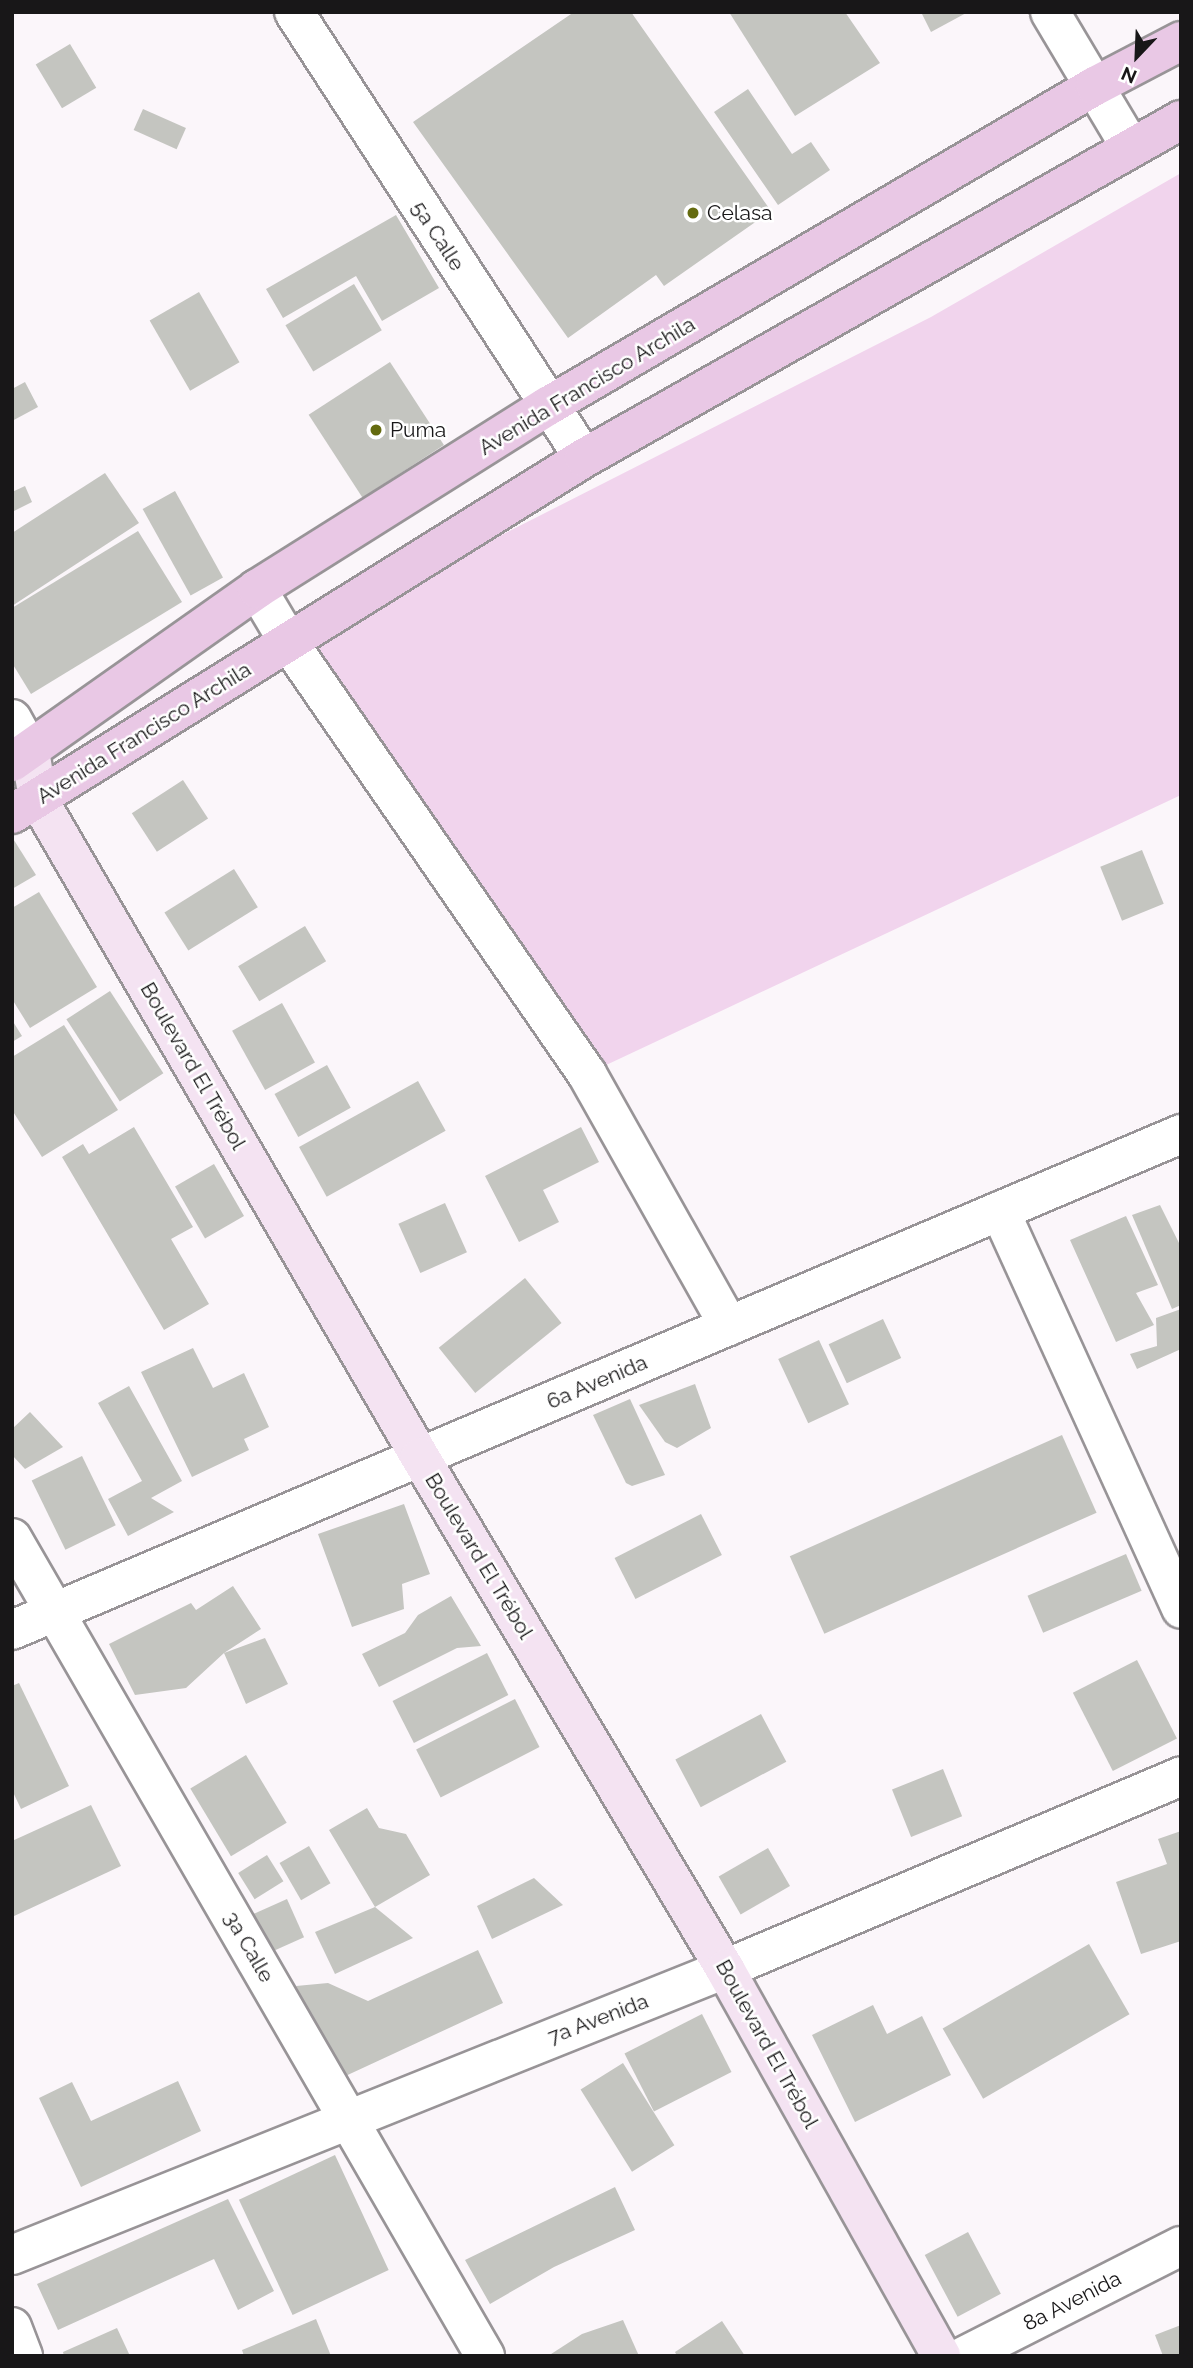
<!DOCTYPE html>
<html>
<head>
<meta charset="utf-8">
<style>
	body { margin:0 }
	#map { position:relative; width:1193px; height:2368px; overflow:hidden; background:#fbf6fa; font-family:Raleway,sans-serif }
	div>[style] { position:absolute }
	.green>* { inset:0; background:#f1d4ed }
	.building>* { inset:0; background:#c4c5c0; transform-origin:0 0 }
	.roads { filter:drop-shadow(2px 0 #989497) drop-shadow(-2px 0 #989497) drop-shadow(0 2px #989497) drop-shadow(0 -2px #989497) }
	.minor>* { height:38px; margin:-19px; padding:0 19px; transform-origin:19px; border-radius:19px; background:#fff }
	.secondary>* { height:38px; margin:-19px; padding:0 19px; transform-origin:19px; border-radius:19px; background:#f4e3f2 }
	.primary>* { height:38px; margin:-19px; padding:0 19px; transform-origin:19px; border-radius:19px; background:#e9c8e5 }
	.dots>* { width:19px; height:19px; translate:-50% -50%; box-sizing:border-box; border:4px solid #fff; border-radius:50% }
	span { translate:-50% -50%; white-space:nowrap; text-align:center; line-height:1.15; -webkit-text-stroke:5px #fff; paint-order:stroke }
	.poi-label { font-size:21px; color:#181718 }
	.left { translate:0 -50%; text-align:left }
	.street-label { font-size:21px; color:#181718 }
	.frame { position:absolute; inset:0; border:14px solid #181718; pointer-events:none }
	.north { position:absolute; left:1102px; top:21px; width:70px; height:70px; -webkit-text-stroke:5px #fff; paint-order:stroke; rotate:203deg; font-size:19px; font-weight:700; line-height:28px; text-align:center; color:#181718 }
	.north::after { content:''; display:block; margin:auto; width:24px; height:32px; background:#181718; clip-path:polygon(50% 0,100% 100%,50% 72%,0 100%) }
</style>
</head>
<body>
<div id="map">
	<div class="green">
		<div style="clip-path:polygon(1181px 173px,1181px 795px,587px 1074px,289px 643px,931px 317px)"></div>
	</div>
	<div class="building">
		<div style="clip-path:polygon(574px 12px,631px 12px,771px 211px,664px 286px,656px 275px,568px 338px,413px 122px)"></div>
		<div style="clip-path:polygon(729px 12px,845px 12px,880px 63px,795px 116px)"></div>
		<div style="clip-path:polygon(921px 12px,968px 12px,931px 32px)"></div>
		<div style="left:70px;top:44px;width:51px;height:40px;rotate:59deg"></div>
		<div style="clip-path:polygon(748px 89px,792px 154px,811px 142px,830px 170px,778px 205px,714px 112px)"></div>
		<div style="left:143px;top:109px;width:47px;height:23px;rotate:24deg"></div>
		<div style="clip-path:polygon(396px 215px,439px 288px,382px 321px,356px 276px,283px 318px,266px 289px)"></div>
		<div style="left:354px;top:284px;width:54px;height:80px;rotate:59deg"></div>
		<div style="left:199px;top:292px;width:81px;height:57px;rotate:60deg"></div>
		<div style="left:390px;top:362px;width:99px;height:97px;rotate:57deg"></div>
		<div style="clip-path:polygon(25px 382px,38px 407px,12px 421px,12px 389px)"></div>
		<div style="clip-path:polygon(105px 473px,139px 523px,12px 606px,12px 533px)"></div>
		<div style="clip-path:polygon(25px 486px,32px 502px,12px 512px,12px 492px)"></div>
		<div style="left:175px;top:491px;width:99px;height:37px;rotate:61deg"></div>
		<div style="clip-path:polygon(138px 531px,182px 602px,31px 694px,12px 663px,12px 608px)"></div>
		<div style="left:183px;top:780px;width:46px;height:61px;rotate:57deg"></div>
		<div style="clip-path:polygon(12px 837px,36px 875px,12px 889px)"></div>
		<div style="left:1142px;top:850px;width:58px;height:45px;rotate:68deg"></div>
		<div style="left:234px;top:869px;width:45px;height:82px;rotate:58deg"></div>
		<div style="clip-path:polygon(39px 892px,97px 987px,30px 1028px,12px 999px,12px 908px)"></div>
		<div style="left:305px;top:926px;width:41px;height:78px;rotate:59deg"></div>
		<div style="left:110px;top:991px;width:98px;height:52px;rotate:57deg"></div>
		<div style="left:282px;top:1003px;width:68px;height:57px;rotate:61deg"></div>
		<div style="clip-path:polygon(12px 1020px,22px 1036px,12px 1042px)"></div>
		<div style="clip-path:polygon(64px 1025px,118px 1110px,42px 1157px,12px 1110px,12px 1057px)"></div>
		<div style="left:327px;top:1065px;width:49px;height:60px;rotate:61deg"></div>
		<div style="left:418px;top:1081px;width:57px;height:136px;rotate:61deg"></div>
		<div style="clip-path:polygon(134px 1127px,193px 1227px,171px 1239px,209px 1304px,164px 1330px,62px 1157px,83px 1144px,89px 1154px)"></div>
		<div style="clip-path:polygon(581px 1127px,599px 1162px,543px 1190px,559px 1222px,519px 1242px,485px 1176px)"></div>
		<div style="left:214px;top:1164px;width:60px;height:45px;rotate:60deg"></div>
		<div style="left:445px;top:1203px;width:54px;height:51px;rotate:66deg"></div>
		<div style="clip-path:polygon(1160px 1205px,1181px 1247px,1181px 1305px,1172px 1309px,1132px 1215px)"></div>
		<div style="clip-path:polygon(1126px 1216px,1158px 1285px,1136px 1293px,1154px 1325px,1116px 1342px,1070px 1240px)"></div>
		<div style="left:525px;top:1278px;width:58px;height:111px;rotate:51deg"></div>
		<div style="clip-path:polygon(1181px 1309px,1181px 1349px,1137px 1369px,1130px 1354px,1157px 1346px,1156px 1318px)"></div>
		<div style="left:883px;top:1319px;width:43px;height:60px;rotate:65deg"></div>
		<div style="left:819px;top:1340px;width:71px;height:45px;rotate:65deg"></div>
		<div style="clip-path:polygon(193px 1348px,213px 1388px,244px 1373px,269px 1427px,244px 1439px,249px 1450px,192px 1477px,141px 1372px)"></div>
		<div style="clip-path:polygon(695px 1384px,711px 1428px,677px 1448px,665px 1442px,639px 1405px)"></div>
		<div style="clip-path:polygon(129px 1386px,182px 1481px,151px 1498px,174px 1512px,128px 1536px,108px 1499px,142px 1481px,98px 1403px)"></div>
		<div style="clip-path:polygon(630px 1399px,665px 1475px,632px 1486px,626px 1483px,593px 1415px)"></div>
		<div style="clip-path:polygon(30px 1412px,63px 1447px,25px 1469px,12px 1455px,12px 1429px)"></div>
		<div style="left:1062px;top:1435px;width:85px;height:298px;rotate:66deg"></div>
		<div style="left:82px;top:1456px;width:77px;height:56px;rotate:64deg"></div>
		<div style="clip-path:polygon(404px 1504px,430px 1574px,402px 1584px,404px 1609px,352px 1627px,318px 1534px)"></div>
		<div style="left:701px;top:1514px;width:46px;height:97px;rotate:63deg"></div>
		<div style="left:1126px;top:1554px;width:40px;height:107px;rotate:67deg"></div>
		<div style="clip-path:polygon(233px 1586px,261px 1629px,224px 1653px,265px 1638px,288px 1684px,246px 1704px,224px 1653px,186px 1688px,135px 1695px,109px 1644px,191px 1603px,196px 1610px)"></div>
		<div style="clip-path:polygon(451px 1596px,481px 1646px,457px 1648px,379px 1687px,362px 1654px,405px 1633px,418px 1615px)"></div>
		<div style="left:487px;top:1653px;width:47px;height:106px;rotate:63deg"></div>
		<div style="left:1137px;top:1660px;width:88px;height:72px;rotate:63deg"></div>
		<div style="clip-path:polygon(19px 1683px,69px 1786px,21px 1809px,12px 1790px,12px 1686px)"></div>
		<div style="left:515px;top:1699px;width:54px;height:111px;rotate:63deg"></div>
		<div style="left:761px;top:1714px;width:54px;height:97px;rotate:62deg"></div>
		<div style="left:246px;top:1755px;width:79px;height:65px;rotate:59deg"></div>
		<div style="left:943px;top:1769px;width:51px;height:55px;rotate:68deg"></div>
		<div style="clip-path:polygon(91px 1805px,121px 1866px,12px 1917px,12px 1841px)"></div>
		<div style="clip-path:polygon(367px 1808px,379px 1828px,406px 1834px,430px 1875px,375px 1907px,329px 1830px)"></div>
		<div style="clip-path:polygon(1181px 1831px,1181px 1941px,1141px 1954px,1116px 1882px,1167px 1864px,1158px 1839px)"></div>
		<div style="left:309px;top:1846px;width:43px;height:34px;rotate:60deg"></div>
		<div style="left:768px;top:1848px;width:44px;height:57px;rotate:60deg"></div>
		<div style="left:267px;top:1855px;width:31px;height:34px;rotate:58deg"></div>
		<div style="clip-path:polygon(534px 1878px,563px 1905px,492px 1939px,477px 1906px)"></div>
		<div style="left:287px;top:1899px;width:42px;height:41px;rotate:66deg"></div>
		<div style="clip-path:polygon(375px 1907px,413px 1938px,335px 1974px,315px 1932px)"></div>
		<div style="left:1089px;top:1944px;width:81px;height:169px;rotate:60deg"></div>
		<div style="clip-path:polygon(478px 1950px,503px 2003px,339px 2079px,296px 1986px,328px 1983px,368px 2001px)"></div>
		<div style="clip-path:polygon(873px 2005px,887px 2034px,922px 2016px,951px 2075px,855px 2122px,812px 2035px)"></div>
		<div style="left:702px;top:2014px;width:65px;height:87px;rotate:63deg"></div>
		<div style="left:623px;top:2063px;width:97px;height:50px;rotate:58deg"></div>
		<div style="clip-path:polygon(178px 2081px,201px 2131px,81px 2187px,39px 2098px,72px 2082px,91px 2121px)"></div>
		<div style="left:335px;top:2155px;width:127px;height:106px;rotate:65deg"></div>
		<div style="clip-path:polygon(615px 2187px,635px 2230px,554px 2267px,490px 2304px,465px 2260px)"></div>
		<div style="clip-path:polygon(228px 2199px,274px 2291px,238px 2310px,214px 2259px,58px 2330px,37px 2284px)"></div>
		<div style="left:968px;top:2232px;width:70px;height:49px;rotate:62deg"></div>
		<div style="clip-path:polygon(316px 2319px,331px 2356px,244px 2356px,242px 2350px)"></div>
		<div style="clip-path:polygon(623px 2320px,639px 2356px,548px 2356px,582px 2334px)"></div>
		<div style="clip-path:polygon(722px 2321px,745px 2356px,677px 2356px,675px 2352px)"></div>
		<div style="clip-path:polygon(1181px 2325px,1181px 2356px,1163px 2356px,1155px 2335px)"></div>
		<div style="clip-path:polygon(117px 2328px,130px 2356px,64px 2356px,63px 2352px)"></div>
	</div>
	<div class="roads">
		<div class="minor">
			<div style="left:294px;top:12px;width:532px;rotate:56.97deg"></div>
			<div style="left:1050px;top:12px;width:158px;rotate:59.2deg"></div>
			<div style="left:257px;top:589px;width:63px;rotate:59.3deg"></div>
			<div style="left:289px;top:643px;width:524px;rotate:55.34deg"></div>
			<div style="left:587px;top:1074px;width:289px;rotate:60.6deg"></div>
			<div style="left:12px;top:719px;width:37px;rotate:61deg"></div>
			<div style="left:1000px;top:1211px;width:437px;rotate:65.5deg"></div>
			<div style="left:12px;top:1538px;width:945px;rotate:59.96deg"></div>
			<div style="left:12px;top:1630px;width:1270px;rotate:-22.99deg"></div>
			<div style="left:12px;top:2255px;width:768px;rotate:-21.86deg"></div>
			<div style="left:725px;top:1969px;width:495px;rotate:-22.9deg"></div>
			<div style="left:12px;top:2327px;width:31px;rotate:69deg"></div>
			<div style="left:964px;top:2356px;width:243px;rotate:-26.9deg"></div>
		</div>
		<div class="secondary">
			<div style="left:30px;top:751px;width:49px;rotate:80.5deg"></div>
			<div style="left:38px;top:799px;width:761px;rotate:59.86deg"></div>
			<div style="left:420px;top:1457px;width:596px;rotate:59.22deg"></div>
			<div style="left:725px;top:1969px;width:443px;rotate:60.8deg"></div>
		</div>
		<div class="primary">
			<div style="left:12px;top:762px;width:300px;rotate:-35.2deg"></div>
			<div style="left:257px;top:589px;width:344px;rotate:-32.2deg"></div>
			<div style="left:548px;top:406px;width:634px;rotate:-30.33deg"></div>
			<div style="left:1095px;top:86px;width:97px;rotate:-27.6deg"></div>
			<div style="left:12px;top:814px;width:674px;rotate:-31.9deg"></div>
			<div style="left:584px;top:458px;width:686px;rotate:-29.52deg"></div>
		</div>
	</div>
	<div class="dots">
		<div style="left:693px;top:213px;background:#646b0f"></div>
		<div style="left:376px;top:430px;background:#646b0f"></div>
	</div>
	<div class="poi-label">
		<span class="left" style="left:707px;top:213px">Celasa</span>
		<span class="left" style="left:390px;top:430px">Puma</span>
	</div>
	<div class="street-label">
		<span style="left:438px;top:236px;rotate:57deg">5a Calle</span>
		<span style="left:587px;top:386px;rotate:-31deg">Avenida Francisco Archila</span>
		<span style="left:144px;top:733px;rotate:-32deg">Avenida Francisco Archila</span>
		<span style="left:193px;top:1066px;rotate:60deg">Boulevard El Trébol</span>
		<span style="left:597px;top:1382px;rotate:-23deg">6a Avenida</span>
		<span style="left:479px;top:1556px;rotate:59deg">Boulevard El Trébol</span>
		<span style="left:249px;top:1947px;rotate:60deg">3a Calle</span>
		<span style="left:598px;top:2019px;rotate:-21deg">7a Avenida</span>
		<span style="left:767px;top:2044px;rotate:61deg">Boulevard El Trébol</span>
		<span style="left:1072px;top:2301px;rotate:-27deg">8a Avenida</span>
	</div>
	<div class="frame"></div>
	<div class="north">N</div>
</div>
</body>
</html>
